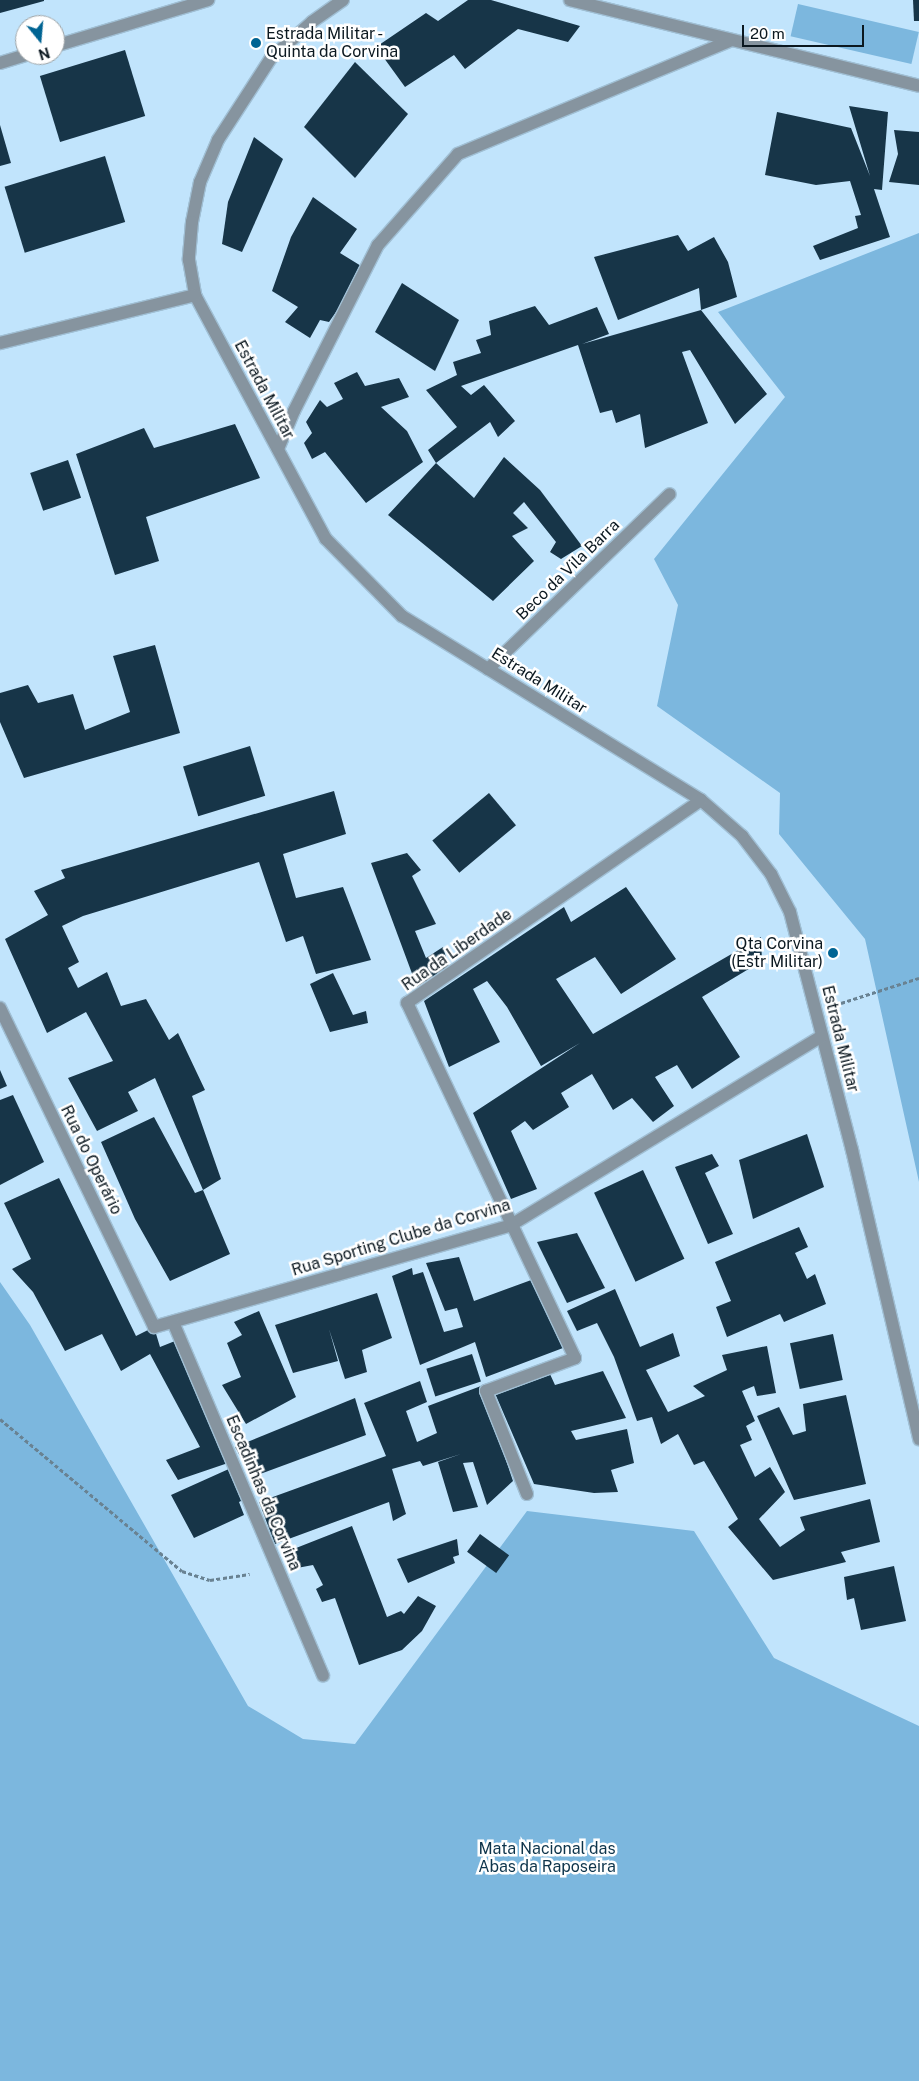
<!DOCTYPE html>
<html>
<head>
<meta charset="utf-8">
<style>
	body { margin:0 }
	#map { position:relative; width:919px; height:2081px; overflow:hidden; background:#c1e4fc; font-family:"Public Sans",sans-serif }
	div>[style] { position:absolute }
	.green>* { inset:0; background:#7cb7de; transform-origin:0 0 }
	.building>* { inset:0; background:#173548; transform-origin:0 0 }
	.path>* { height:3px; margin-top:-1.5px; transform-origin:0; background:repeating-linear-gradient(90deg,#698292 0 4px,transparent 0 6.5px) }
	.roads { filter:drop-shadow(1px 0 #a0bfd4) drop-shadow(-1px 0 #a0bfd4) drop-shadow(0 1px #a0bfd4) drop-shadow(0 -1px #a0bfd4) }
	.street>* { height:12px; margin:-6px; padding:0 6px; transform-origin:6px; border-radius:6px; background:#86949f }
	.dots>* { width:14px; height:14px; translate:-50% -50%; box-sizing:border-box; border:2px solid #fff; border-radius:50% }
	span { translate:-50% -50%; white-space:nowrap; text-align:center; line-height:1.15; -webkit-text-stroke:5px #fff; paint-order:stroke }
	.poi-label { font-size:16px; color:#0b1820 }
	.left { translate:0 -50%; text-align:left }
	.right { translate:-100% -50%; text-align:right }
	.street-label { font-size:16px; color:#0b1820 }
	.park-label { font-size:16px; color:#0d344b }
	.north { position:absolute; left:15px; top:15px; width:50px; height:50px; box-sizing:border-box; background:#fff; border:1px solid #9da3a6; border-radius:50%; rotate:163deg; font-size:14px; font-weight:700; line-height:20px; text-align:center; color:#0b1820 }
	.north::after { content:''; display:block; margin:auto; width:18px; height:22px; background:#006493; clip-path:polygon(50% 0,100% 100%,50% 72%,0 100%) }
	.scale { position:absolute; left:742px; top:25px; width:122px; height:22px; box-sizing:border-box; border:2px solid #0b1820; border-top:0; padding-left:6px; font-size:15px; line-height:18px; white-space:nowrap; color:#0b1820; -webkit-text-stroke:4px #fff; paint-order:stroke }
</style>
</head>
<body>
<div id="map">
	<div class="green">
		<div style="left:798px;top:4px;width:124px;height:33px;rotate:13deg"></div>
		<div style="clip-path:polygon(919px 233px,919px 1182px,865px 939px,779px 834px,780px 793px,657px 706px,678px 605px,654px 559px,785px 397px,718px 312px)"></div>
		<div style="clip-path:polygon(0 1282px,30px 1325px,248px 1706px,303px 1739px,355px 1744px,527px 1511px,694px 1531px,774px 1658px,919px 1726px,919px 2081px,0 2081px)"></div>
	</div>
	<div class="building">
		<div style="clip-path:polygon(0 0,44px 0,44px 1px,0 13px)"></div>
		<div style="clip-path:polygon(468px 0,491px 0,580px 26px,568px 42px,518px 29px,465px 69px,454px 55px,405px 87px,376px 47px,426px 13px,438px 21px)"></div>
		<div style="clip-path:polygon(913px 0,919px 0,919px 21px,914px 21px)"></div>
		<div style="left:125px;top:50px;width:69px;height:89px;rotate:73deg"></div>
		<div style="clip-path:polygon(355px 62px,408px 114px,355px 178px,304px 127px)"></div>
		<div style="clip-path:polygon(849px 106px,888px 112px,882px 190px,874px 189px,890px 237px,820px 260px,813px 246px,858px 228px,855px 216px,861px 215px,850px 181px,816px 185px,765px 175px,777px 112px,851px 128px,870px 176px)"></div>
		<div style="clip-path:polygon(0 125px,11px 163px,0 166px)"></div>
		<div style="clip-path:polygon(894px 130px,919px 132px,919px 185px,889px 182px,898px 154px)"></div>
		<div style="clip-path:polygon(254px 137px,283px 159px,242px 252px,222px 244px,228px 202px)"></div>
		<div style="left:105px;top:156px;width:69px;height:105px;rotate:73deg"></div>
		<div style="clip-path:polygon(313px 197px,357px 229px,340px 253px,366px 269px,329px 322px,320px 320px,310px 338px,285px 322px,298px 307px,272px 291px,291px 237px)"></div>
		<div style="clip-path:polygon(678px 235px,688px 251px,714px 237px,728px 262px,737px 297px,701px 310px,699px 288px,618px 320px,594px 257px)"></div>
		<div style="clip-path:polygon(402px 283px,459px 320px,435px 371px,375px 332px)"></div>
		<div style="clip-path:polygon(535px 306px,549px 325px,597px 307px,609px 334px,582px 344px,701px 310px,767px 394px,735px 424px,690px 350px,682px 352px,708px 423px,645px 448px,640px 414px,616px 423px,612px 410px,600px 413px,578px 345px,461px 386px,471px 395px,484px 385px,515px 421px,498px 437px,490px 422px,436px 463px,428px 450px,457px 427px,426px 390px,457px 375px,453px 362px,481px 353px,476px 340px,491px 335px,489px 321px)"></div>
		<div style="clip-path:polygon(357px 372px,365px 386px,399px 378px,409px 397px,381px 407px,407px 431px,423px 462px,366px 503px,325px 452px,312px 459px,304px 443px,312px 433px,306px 422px,320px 400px,327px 407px,343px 399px,334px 383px)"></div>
		<div style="clip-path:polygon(235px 424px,260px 478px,146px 517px,159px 561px,115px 575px,76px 454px,144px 428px,154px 448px)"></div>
		<div style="clip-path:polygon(504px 457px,540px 490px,582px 546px,561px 559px,550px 552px,556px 542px,524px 502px,513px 513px,528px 528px,512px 536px,534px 561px,493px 601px,388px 515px,436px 463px,474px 498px)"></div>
		<div style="left:68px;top:460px;width:40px;height:40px;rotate:71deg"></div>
		<div style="clip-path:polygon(155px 645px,180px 733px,24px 778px,0 722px,0 693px,28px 685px,38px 703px,73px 694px,85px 730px,130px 712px,113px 656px)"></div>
		<div style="left:250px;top:746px;width:52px;height:70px;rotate:73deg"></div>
		<div style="clip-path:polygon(334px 791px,346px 834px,283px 854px,296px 898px,343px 887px,371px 960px,316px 974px,303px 936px,286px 942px,259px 862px,83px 916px,62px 926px,79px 962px,68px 968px,78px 988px,107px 972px,121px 1006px,146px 999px,169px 1040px,178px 1033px,205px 1090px,192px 1096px,221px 1179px,203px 1190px,155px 1078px,128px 1092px,138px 1111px,97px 1131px,68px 1078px,113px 1061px,86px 1012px,47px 1033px,5px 939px,48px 915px,34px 891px,65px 878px,61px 870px)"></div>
		<div style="left:489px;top:793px;width:42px;height:74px;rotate:50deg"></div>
		<div style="clip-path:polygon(407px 853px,421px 870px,412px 876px,436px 924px,415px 931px,426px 958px,443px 947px,449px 967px,417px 987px,371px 863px)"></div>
		<div style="clip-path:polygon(626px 887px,676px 959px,621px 994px,595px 957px,556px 979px,593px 1034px,761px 937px,762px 961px,702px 997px,740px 1057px,692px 1089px,677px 1065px,655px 1077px,674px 1106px,653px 1122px,632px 1098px,613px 1110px,592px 1074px,561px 1093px,569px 1107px,533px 1130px,525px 1121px,511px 1131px,537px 1189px,511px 1199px,473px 1113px,580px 1043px,541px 1066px,507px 1007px,487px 981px,473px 989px,500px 1042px,449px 1067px,424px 1001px,564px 907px,571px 922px)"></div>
		<div style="clip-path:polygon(333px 973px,353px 1015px,366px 1011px,368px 1023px,330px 1032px,310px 984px)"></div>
		<div style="clip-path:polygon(0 1070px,7px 1086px,0 1089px)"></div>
		<div style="clip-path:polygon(13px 1095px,44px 1162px,0 1185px,0 1100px)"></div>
		<div style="clip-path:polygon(154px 1117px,195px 1193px,203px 1190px,230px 1254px,170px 1281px,135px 1219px,101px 1142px)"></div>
		<div style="clip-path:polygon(807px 1134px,824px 1187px,753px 1219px,739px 1160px)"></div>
		<div style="clip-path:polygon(712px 1154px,719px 1166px,705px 1173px,733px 1234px,708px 1244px,675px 1167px)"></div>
		<div style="left:643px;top:1170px;width:98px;height:54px;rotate:65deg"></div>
		<div style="clip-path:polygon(59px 1178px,136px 1336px,154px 1327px,160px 1347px,175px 1341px,228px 1463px,178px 1480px,166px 1460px,200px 1447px,150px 1354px,121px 1371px,102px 1334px,65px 1351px,33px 1292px,12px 1269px,31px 1259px,4px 1203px)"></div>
		<div style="clip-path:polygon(799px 1227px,808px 1247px,795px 1253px,807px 1279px,815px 1274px,826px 1304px,784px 1322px,780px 1314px,727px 1337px,716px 1307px,731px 1301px,715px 1262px)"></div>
		<div style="clip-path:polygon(577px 1233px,605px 1288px,567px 1303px,537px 1242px)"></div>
		<div style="clip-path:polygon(459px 1257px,474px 1301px,534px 1279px,563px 1348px,486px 1377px,475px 1342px,420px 1365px,392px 1276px,412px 1268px,413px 1275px,423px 1272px,444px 1332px,463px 1327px,457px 1308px,445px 1311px,426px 1263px)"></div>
		<div style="clip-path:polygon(615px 1289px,640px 1347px,673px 1333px,680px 1356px,646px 1370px,668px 1412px,705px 1396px,693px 1386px,727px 1370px,722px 1355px,767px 1346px,776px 1393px,757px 1396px,754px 1386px,742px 1391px,755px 1421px,746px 1426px,752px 1440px,740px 1445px,755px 1477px,770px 1467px,785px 1492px,759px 1519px,780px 1547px,805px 1530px,800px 1517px,870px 1499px,880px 1542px,841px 1552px,846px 1562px,773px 1580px,728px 1527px,738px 1519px,704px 1461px,694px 1465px,678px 1434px,661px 1444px,652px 1417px,637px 1421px,614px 1357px,597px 1323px,577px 1331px,567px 1311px)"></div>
		<div style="clip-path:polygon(377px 1293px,392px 1338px,362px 1350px,367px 1372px,345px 1379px,329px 1329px,338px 1361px,293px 1373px,275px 1325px)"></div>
		<div style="clip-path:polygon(259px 1311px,296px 1397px,246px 1424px,222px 1385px,241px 1377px,227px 1343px,242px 1335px,234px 1322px)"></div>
		<div style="left:833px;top:1334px;width:47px;height:44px;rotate:78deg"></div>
		<div style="left:472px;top:1354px;width:29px;height:48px;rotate:72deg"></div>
		<div style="clip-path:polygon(603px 1371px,626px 1418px,571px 1431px,576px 1440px,627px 1429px,634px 1463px,611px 1470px,618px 1492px,594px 1493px,534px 1484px,494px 1391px,549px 1372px,555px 1385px)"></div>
		<div style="clip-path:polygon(420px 1381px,427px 1402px,406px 1411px,417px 1442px,437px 1433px,428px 1406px,481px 1386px,513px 1481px,487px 1505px,473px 1462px,463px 1463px,478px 1507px,453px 1512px,438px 1462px,461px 1454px,423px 1466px,420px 1461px,392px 1469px,406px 1514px,393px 1521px,389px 1502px,275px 1544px,259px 1502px,386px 1456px,364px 1403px)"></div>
		<div style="clip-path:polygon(846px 1395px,866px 1484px,794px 1500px,757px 1416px,779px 1407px,793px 1435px,806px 1431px,803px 1404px)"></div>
		<div style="clip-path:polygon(355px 1398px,366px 1435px,252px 1477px,235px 1447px)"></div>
		<div style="clip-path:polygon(231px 1468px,245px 1499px,239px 1502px,244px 1515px,194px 1538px,171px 1495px)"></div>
		<div style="clip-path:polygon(352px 1526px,387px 1617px,401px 1611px,404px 1614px,418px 1596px,436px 1606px,422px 1631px,402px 1650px,359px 1665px,335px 1598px,322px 1602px,316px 1589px,323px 1585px,313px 1565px,297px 1568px,291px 1550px)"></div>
		<div style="left:480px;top:1534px;width:36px;height:22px;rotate:36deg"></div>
		<div style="clip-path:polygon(457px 1539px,459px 1555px,453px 1557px,455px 1563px,408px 1583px,397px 1559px)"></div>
		<div style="clip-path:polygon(894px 1566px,906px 1621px,861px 1630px,854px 1598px,847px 1600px,844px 1577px)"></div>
	</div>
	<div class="path">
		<div style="left:841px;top:1003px;width:82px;rotate:-17.8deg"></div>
		<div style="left:0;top:1419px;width:237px;rotate:39.9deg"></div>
		<div style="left:182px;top:1571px;width:29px;rotate:18deg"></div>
		<div style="left:210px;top:1580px;width:40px;rotate:-8.5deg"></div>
	</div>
	<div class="roads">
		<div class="street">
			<div style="left:343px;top:0;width:38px;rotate:145deg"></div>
			<div style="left:312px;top:22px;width:55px;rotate:138.7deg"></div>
			<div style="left:271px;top:58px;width:98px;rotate:122.9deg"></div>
			<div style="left:218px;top:140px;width:46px;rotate:113.2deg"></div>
			<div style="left:200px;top:182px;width:41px;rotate:101.3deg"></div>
			<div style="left:192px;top:222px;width:38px;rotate:95deg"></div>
			<div style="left:189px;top:260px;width:36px;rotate:80deg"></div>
			<div style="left:195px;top:295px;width:277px;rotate:61.8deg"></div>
			<div style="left:326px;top:539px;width:108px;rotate:45.4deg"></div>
			<div style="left:402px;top:616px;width:351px;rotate:31.6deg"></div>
			<div style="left:701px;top:800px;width:55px;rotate:41.3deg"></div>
			<div style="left:742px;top:836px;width:48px;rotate:52.7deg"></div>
			<div style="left:771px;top:874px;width:42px;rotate:63.4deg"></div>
			<div style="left:790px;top:912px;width:246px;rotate:75.4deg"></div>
			<div style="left:852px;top:1150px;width:297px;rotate:76.9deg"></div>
			<div style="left:570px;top:0;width:359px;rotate:13.8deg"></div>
			<div style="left:55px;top:46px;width:160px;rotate:-16.7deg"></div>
			<div style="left:0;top:63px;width:27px;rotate:-17deg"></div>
			<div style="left:0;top:343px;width:201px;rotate:-13.8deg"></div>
			<div style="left:278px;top:449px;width:41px;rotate:-67.2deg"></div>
			<div style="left:294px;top:411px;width:186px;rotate:-63.2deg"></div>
			<div style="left:378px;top:245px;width:121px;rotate:-48.7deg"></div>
			<div style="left:458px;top:154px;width:294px;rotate:-22.6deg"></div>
			<div style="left:488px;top:669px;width:252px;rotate:-43.9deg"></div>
			<div style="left:0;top:1008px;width:354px;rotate:64.2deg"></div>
			<div style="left:154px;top:1327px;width:371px;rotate:-15.9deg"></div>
			<div style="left:511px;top:1225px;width:364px;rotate:-31.3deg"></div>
			<div style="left:173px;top:1322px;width:384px;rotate:67deg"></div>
			<div style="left:527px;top:1494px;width:111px;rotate:-111.7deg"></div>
			<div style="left:486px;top:1391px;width:95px;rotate:-20.3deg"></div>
			<div style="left:575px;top:1358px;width:393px;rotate:-115.3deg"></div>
			<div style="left:407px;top:1003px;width:357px;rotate:-34.6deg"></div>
		</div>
	</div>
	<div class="dots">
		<div style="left:256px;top:43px;background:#006493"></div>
		<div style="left:833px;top:953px;background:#006493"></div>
	</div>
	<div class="poi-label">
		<span class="left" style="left:266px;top:43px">Estrada Militar -<br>Quinta da Corvina</span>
		<span class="right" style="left:823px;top:953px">Qta Corvina<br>(Estr Militar)</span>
	</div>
	<div class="street-label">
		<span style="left:264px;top:390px;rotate:62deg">Estrada Militar</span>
		<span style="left:568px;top:570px;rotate:-44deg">Beco da Vila Barra</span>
		<span style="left:539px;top:681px;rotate:32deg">Estrada Militar</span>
		<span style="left:457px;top:950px;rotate:-35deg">Rua da Liberdade</span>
		<span style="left:840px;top:1039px;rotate:76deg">Estrada Militar</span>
		<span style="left:91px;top:1160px;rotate:64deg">Rua do Operário</span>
		<span style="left:401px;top:1238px;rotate:-17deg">Rua Sporting Clube da Corvina</span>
		<span style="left:263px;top:1493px;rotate:67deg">Escadinhas da Corvina</span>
	</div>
	<div class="park-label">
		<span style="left:547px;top:1858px">Mata Nacional das<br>Abas da Raposeira</span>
	</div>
	<div class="north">N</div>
	<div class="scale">20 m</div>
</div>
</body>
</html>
